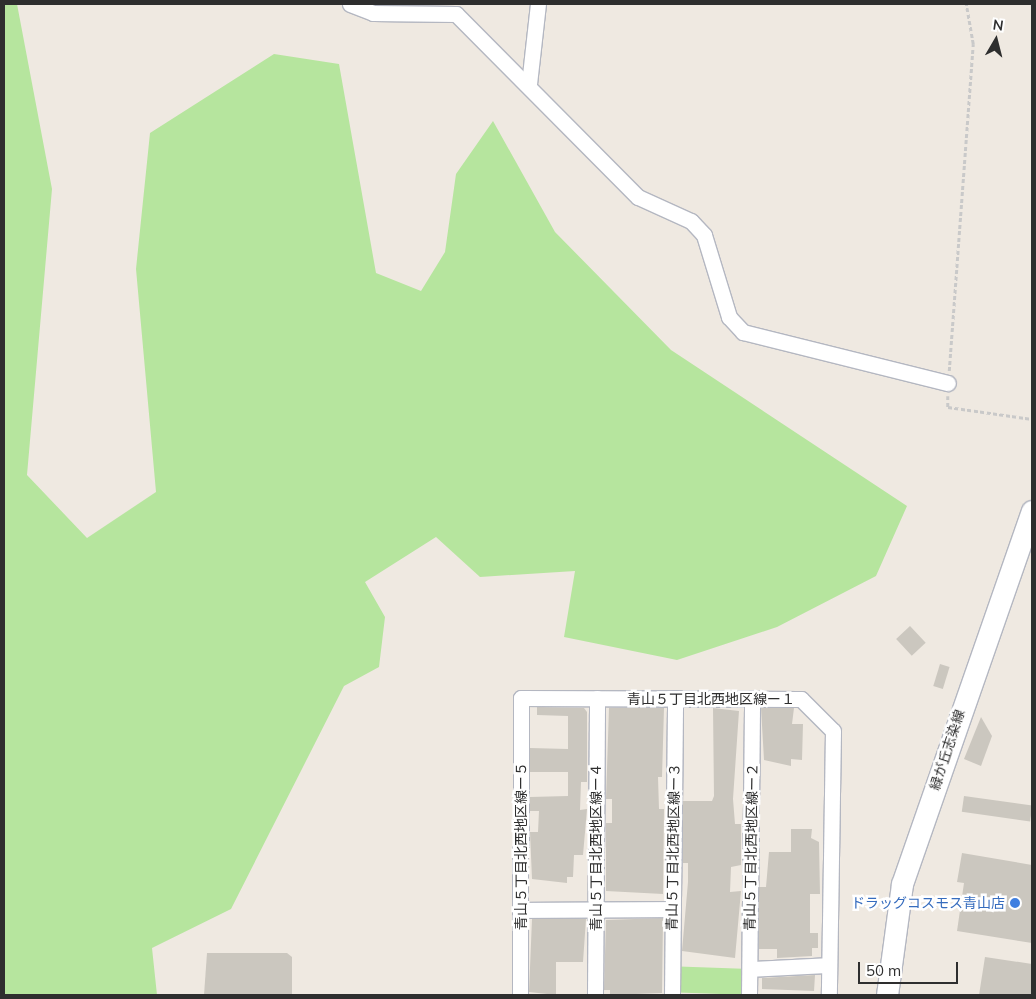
<!DOCTYPE html>
<html>
<head>
<meta charset="utf-8">
<style>
	body { margin:0 }
	#map { position:relative; width:1036px; height:999px; overflow:hidden; background:#efe9e1; font-family:Mulish,"Noto Sans JP",sans-serif }
	div>[style] { position:absolute }
	.green>* { inset:0; background:#b6e59e; transform-origin:0 0 }
	.building>* { inset:0; background:#cbc7bf; transform-origin:0 0 }
	.path>* { height:2.5px; margin-top:-1.25px; transform-origin:0; background:repeating-linear-gradient(90deg,#c9c9c9 0 4px,transparent 0 6.5px) }
	.roads { filter:drop-shadow(1px 0 #b4b7c1) drop-shadow(-1px 0 #b4b7c1) drop-shadow(0 1px #b4b7c1) drop-shadow(0 -1px #b4b7c1) }
	.street>* { height:15px; margin:-7.5px; padding:0 7.5px; transform-origin:7.5px; border-radius:7.5px; background:#fff }
	.secondary>* { height:21px; margin:-10.5px; padding:0 10.5px; transform-origin:10.5px; border-radius:10.5px; background:#fff }
	.dots>* { width:14px; height:14px; translate:-50% -50%; box-sizing:border-box; border:2px solid #fff; border-radius:50% }
	span { translate:-50% -50%; white-space:nowrap; text-align:center; line-height:1.15; -webkit-text-stroke:5px #fff; paint-order:stroke }
	.street-label { font-size:14px; color:#2e2e2e }
	.shop-label { font-size:14px; color:#366cbe }
	.right { translate:-100% -50%; text-align:right }
	.frame { position:absolute; inset:0; border:5px solid #2e2e2e; pointer-events:none }
	.north { position:absolute; left:971px; top:15px; width:50px; height:50px; -webkit-text-stroke:4px #fff; paint-order:stroke; rotate:8deg; font-size:14px; font-weight:700; line-height:20px; text-align:center; color:#2e2e2e }
	.north::after { content:''; display:block; margin:auto; width:18px; height:22px; background:#2e2e2e; clip-path:polygon(50% 0,100% 100%,50% 72%,0 100%) }
	.scale { position:absolute; left:858px; top:962px; width:100px; height:22px; box-sizing:border-box; border:2px solid #2e2e2e; border-top:0; padding-left:6px; font-size:15px; line-height:18px; white-space:nowrap; color:#2e2e2e; -webkit-text-stroke:4px #fff; paint-order:stroke }
</style>
</head>
<body>
<div id="map">
	<div class="green">
		<div style="clip-path:polygon(4px 4px,17px 4px,52px 189px,27px 475px,87px 538px,156px 492px,136px 269px,150px 133px,274px 54px,339px 64px,376px 273px,421px 291px,445px 252px,456px 174px,493px 121px,555px 232px,671px 350px,907px 506px,876px 576px,777px 627px,677px 660px,564px 637px,575px 571px,480px 577px,436px 537px,365px 582px,385px 617px,379px 667px,344px 686px,231px 909px,152px 948px,157px 995px,4px 995px)"></div>
		<div style="left:750px;top:969px;width:26px;height:78px;rotate:92deg"></div>
	</div>
	<div class="building">
		<div style="left:910px;top:626px;width:23px;height:19px;rotate:47deg"></div>
		<div style="left:940px;top:664px;width:10px;height:23px;rotate:17deg"></div>
		<div style="clip-path:polygon(537px 707px,584px 708px,587px 712px,587px 782px,581px 782px,580px 810px,587px 809px,583px 855px,574px 855px,573px 877px,567px 877px,567px 883px,532px 879px,530px 832px,538px 832px,539px 811px,530px 811px,530px 797px,568px 796px,568px 772px,530px 772px,530px 748px,568px 749px,568px 716px,537px 715px)"></div>
		<div style="clip-path:polygon(609px 708px,664px 708px,662px 777px,658px 777px,659px 809px,664px 809px,663px 894px,606px 891px,606px 823px,612px 823px,612px 799px,606px 799px)"></div>
		<div style="clip-path:polygon(713px 708px,739px 711px,733px 799px,735px 824px,741px 824px,741px 865px,731px 867px,730px 892px,741px 891px,735px 958px,682px 951px,688px 882px,688px 863px,683px 863px,683px 801px,712px 801px,714px 796px)"></div>
		<div style="clip-path:polygon(761px 708px,794px 708px,792px 724px,803px 724px,802px 760px,791px 759px,791px 766px,764px 760px)"></div>
		<div style="clip-path:polygon(981px 717px,992px 736px,981px 766px,964px 759px)"></div>
		<div style="left:964px;top:796px;width:69px;height:16px;rotate:8deg"></div>
		<div style="clip-path:polygon(791px 829px,812px 829px,811px 838px,819px 842px,820px 894px,810px 894px,810px 933px,818px 933px,818px 948px,812px 948px,812px 956px,777px 958px,777px 949px,759px 949px,759px 887px,766px 887px,769px 852px,791px 852px)"></div>
		<div style="clip-path:polygon(962px 853px,1032px 865px,1032px 943px,957px 931px,964px 883px,957px 882px)"></div>
		<div style="clip-path:polygon(663px 918px,662px 993px,610px 995px,610px 990px,604px 990px,606px 920px)"></div>
		<div style="clip-path:polygon(532px 919px,586px 919px,583px 962px,556px 962px,556px 995px,529px 992px)"></div>
		<div style="clip-path:polygon(207px 953px,287px 953px,292px 957px,292px 995px,204px 995px)"></div>
		<div style="clip-path:polygon(985px 957px,1032px 964px,1032px 995px,979px 995px)"></div>
		<div style="clip-path:polygon(815px 975px,814px 991px,762px 989px,762px 978px)"></div>
	</div>
	<div class="path">
		<div style="left:949px;top:371px;width:328px;rotate:-85.8deg"></div>
		<div style="left:973px;top:44px;width:41px;rotate:-99.9deg"></div>
		<div style="left:948px;top:396px;width:11px;rotate:90deg"></div>
		<div style="left:948px;top:407px;width:85px;rotate:8.1deg"></div>
	</div>
	<div class="roads">
		<div class="street">
			<div style="left:350px;top:4px;width:25px;rotate:21deg"></div>
			<div style="left:373px;top:13px;width:83px;rotate:0.7deg"></div>
			<div style="left:456px;top:14px;width:258px;rotate:45.2deg"></div>
			<div style="left:638px;top:197px;width:58px;rotate:24.4deg"></div>
			<div style="left:691px;top:221px;width:19px;rotate:47deg"></div>
			<div style="left:704px;top:235px;width:86px;rotate:73deg"></div>
			<div style="left:729px;top:317px;width:21px;rotate:47deg"></div>
			<div style="left:743px;top:332px;width:211px;rotate:14deg"></div>
			<div style="left:529px;top:84px;width:81px;rotate:-83.6deg"></div>
			<div style="left:521px;top:910px;width:152px;rotate:-0.4deg"></div>
			<div style="left:750px;top:969px;width:79px;rotate:-2.9deg"></div>
			<div style="left:520px;top:995px;width:297px;rotate:-89.8deg"></div>
			<div style="left:521px;top:698px;width:280px;rotate:0.2deg"></div>
			<div style="left:801px;top:699px;width:45px;rotate:45deg"></div>
			<div style="left:833px;top:731px;width:264px;rotate:90.9deg"></div>
			<div style="left:595px;top:995px;width:297px;rotate:-89.6deg"></div>
			<div style="left:672px;top:995px;width:297px;rotate:-89.4deg"></div>
			<div style="left:749px;top:995px;width:297px;rotate:-89.4deg"></div>
		</div>
		<div class="secondary">
			<div style="left:887px;top:995px;width:112px;rotate:-82.3deg"></div>
			<div style="left:902px;top:884px;width:395px;rotate:-70.8deg"></div>
		</div>
	</div>
	<div class="dots">
		<div style="left:1015px;top:903px;background:#3f7fe0"></div>
	</div>
	<div class="street-label">
		<span style="left:711px;top:699px">青山５丁目北西地区線ー１</span>
		<span style="left:947px;top:750px;rotate:-72deg">緑が丘志染線</span>
		<span style="left:521px;top:846px;rotate:-90deg">青山５丁目北西地区線ー５</span>
		<span style="left:596px;top:847px;rotate:-90deg">青山５丁目北西地区線ー４</span>
		<span style="left:673px;top:847px;rotate:-89deg">青山５丁目北西地区線ー３</span>
		<span style="left:751px;top:847px;rotate:-89deg">青山５丁目北西地区線ー２</span>
	</div>
	<div class="shop-label">
		<span class="right" style="left:1005px;top:903px">ドラッグコスモス青山店</span>
	</div>
	<div class="frame"></div>
	<div class="north">N</div>
	<div class="scale">50 m</div>
</div>
</body>
</html>
